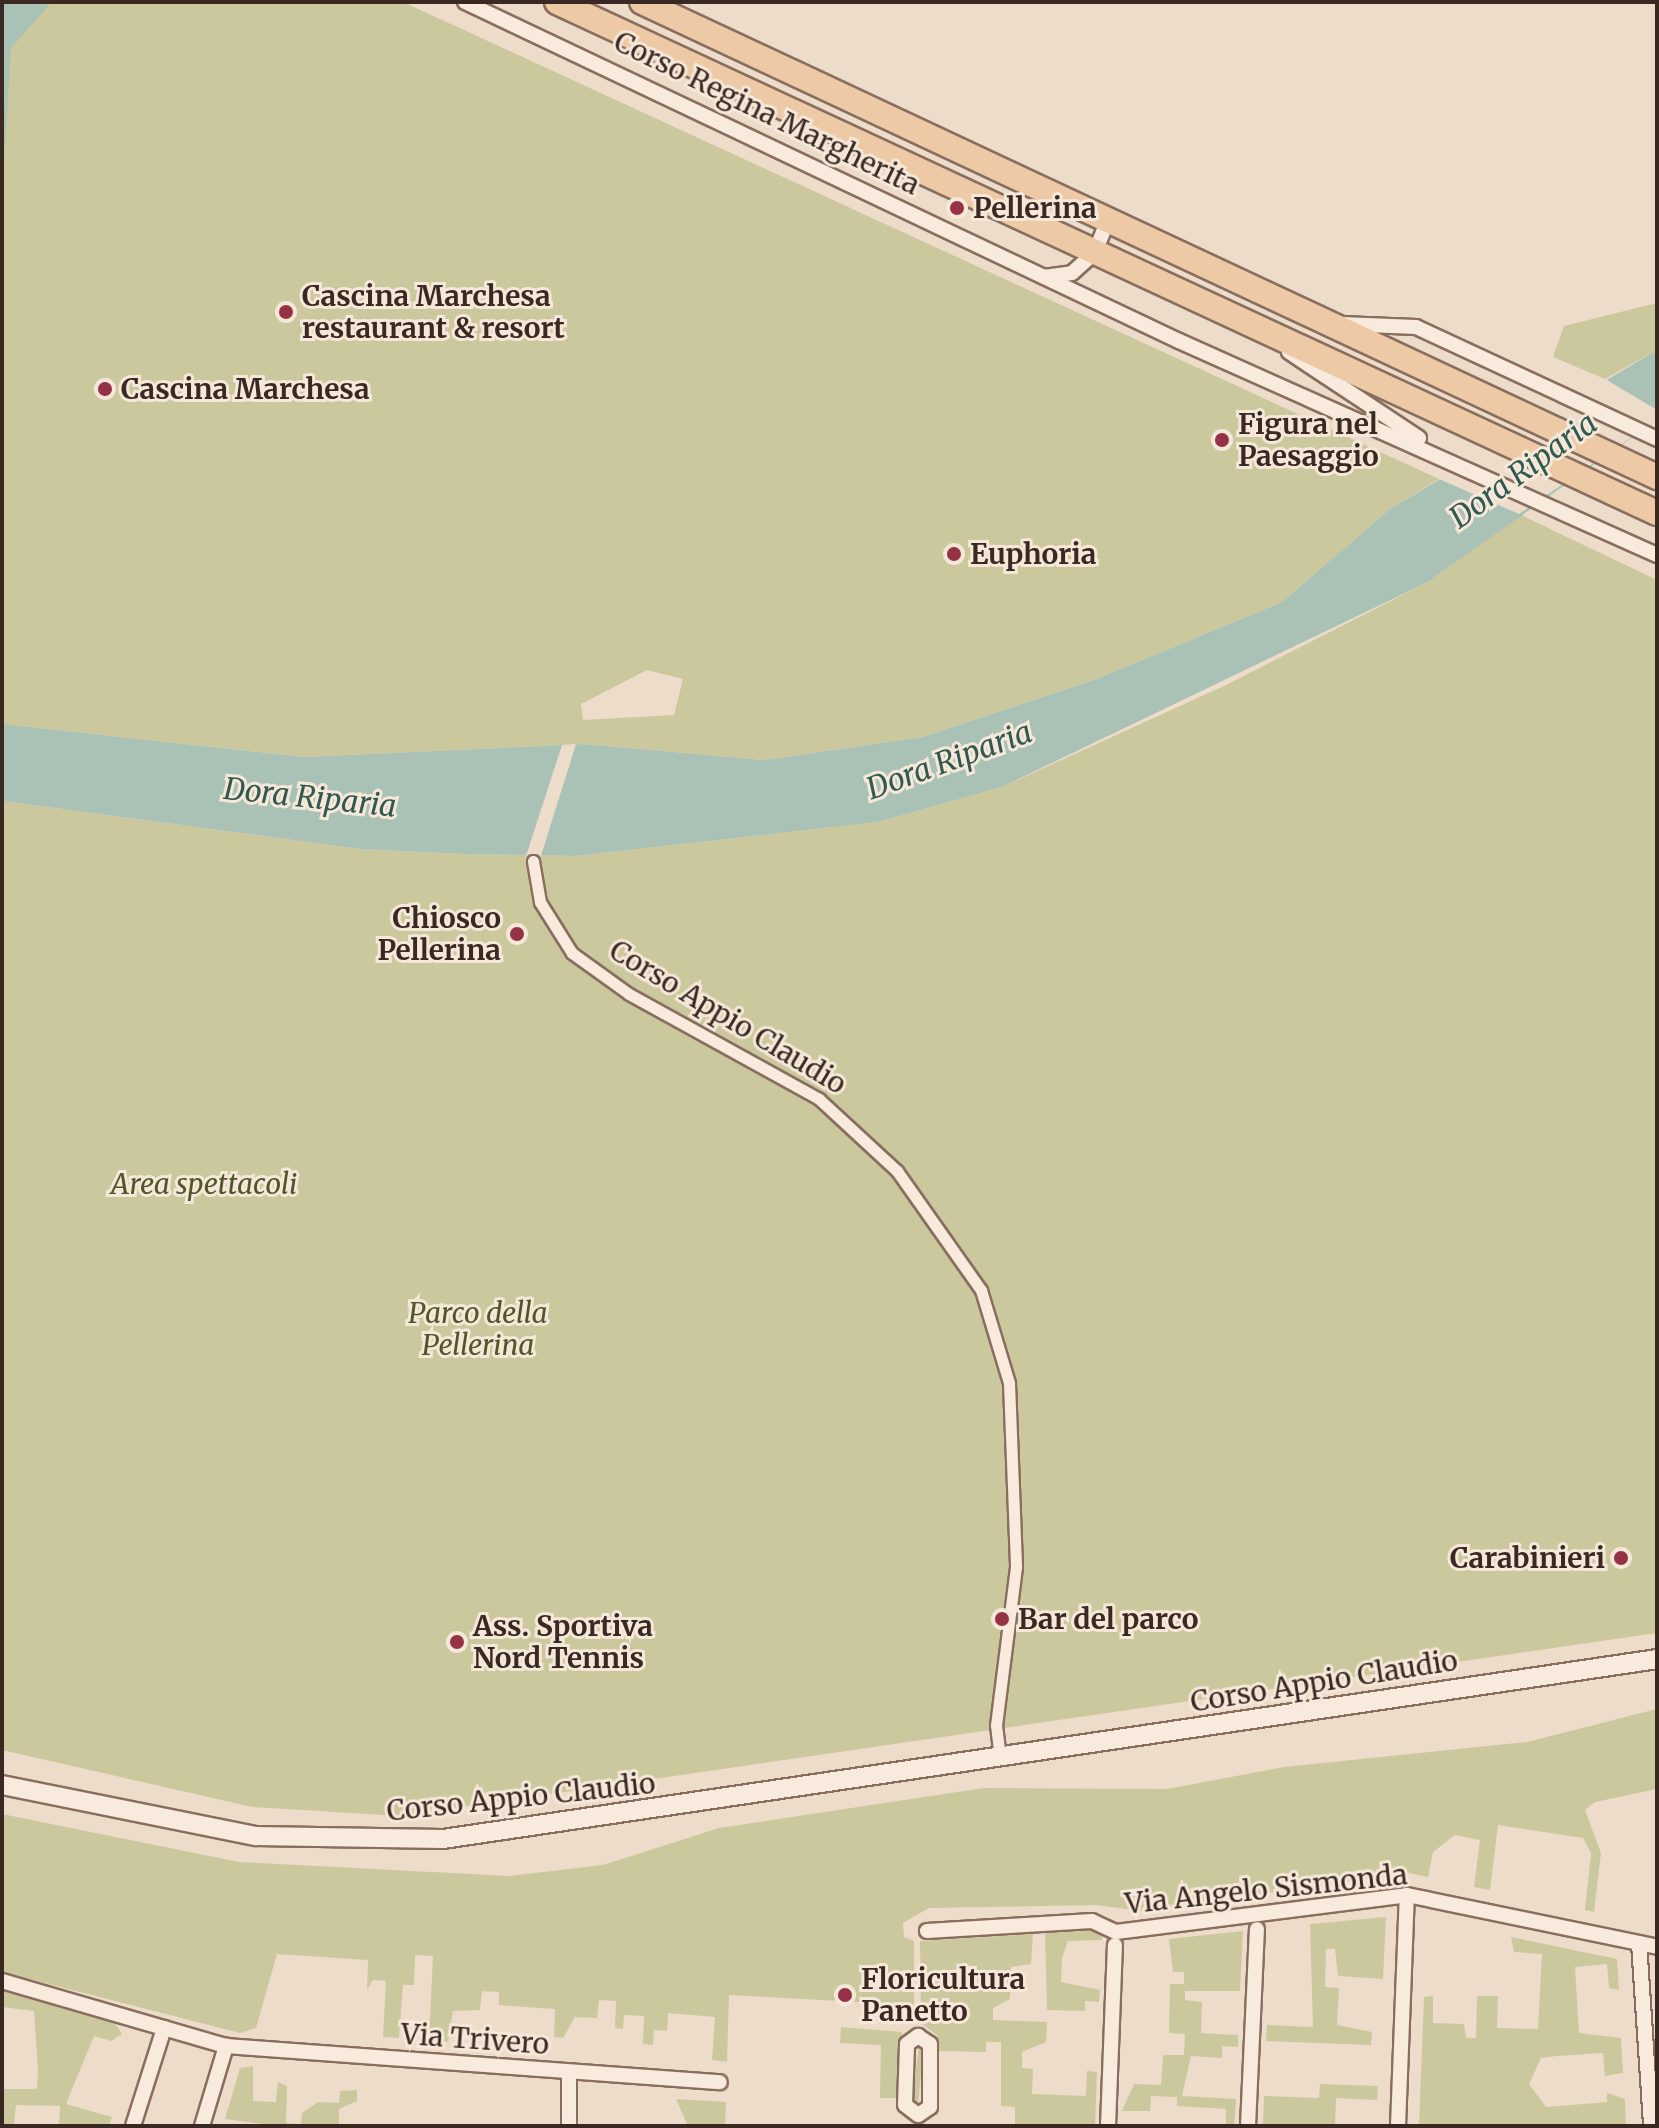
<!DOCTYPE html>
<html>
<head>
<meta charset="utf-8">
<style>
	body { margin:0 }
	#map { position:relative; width:1659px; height:2128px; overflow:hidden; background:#eddcca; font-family:Merriweather,serif }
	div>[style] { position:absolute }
	.green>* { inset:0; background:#cbc89e }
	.water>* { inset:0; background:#aac2b6 }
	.pier>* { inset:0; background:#eddcca }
	.roads { filter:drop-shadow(2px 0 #896e5f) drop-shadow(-2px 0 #896e5f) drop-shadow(0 2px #896e5f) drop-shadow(0 -2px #896e5f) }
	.pedestrian>* { height:11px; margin:-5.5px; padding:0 5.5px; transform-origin:5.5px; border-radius:5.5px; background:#f8ebdd }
	.minor>* { height:14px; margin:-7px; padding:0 7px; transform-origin:7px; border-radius:7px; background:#f8ebdd }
	.tertiary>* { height:18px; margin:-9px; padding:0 9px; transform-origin:9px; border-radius:9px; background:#f8ebdd }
	.primary>* { height:24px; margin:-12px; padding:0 12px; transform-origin:12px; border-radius:12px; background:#edc9a5 }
	.dots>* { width:22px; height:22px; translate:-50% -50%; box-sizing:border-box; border:4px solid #f5e8d9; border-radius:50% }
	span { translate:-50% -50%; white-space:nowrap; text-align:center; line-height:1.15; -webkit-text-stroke:6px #f5e8d9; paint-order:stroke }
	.street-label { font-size:28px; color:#3a2922 }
	.poi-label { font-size:28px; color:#3a2922; font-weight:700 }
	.left { translate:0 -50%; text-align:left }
	.right { translate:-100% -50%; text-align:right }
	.park-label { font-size:28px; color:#525529; font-style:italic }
	.water-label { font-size:30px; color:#32594f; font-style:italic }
	.frame { position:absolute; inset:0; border:4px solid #3a2922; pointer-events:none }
</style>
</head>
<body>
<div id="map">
	<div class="green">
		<div style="clip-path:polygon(evenodd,2px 2px,403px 2px,1439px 479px,1390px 509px,1282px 602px,1094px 680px,922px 737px,765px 760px,584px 744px,305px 757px,2px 724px,2px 2px,647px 670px,683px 679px,674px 715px,583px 720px,581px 704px,647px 670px)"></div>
		<div style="clip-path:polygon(1657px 303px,1657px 350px,1605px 379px,1553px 357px,1564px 326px)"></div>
		<div style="clip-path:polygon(1519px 514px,1657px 580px,1657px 1633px,399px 1816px,252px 1807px,2px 1750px,2px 801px,360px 849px,463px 854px,575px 856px,878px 822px,1002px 787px,1226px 685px,1426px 583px)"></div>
		<div style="clip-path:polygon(1657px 1709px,1657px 1789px,1595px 1802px,1585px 1810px,1601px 1853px,1594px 1912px,1585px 1910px,1591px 1853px,1583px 1838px,1498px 1825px,1490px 1890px,1474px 1887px,1480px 1840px,1455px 1835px,1433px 1852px,1428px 1877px,1409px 1873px,1141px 1911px,1096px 1905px,929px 1908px,903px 1923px,904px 1937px,914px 1941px,914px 2013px,893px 2004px,729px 1995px,727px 2062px,712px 2060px,715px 2017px,668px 2013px,667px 2031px,654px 2030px,653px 2045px,643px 2044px,644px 2016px,624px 2015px,623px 2029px,615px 2028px,616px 2001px,599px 2000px,597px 2018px,575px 2017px,563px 2038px,554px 2037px,555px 2009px,499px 2005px,499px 1992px,482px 1991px,480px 2010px,453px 2011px,448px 2042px,429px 2041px,433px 1956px,415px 1955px,414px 1985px,403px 1985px,399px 2038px,383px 2037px,386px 1981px,373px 1980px,367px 1990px,368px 1960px,277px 1954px,256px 2028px,240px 2033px,2px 1972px,2px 1814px,239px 1862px,509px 1876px,603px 1865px,719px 1828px,984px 1788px,1167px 1789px,1284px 1767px,1527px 1742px)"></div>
		<div style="clip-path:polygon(1386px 1917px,1383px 1979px,1338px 1976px,1335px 1949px,1326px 1949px,1325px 1987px,1339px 1988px,1337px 2025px,1372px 2032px,1371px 2045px,1266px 2041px,1267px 2025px,1313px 2027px,1310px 1924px)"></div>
		<div style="clip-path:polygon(1102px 1930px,1102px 1940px,1068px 1941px,1062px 1958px,1061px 1982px,1100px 1990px,1099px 2002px,1085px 2001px,1085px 2011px,1047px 2010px,1045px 1933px)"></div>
		<div style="clip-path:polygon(1243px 1931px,1240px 1991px,1185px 1991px,1185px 2000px,1202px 2002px,1201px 2033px,1238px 2035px,1238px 2047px,1222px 2046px,1222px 2058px,1191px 2056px,1182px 2096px,1236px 2099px,1234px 2126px,1226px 2126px,1226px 2109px,1177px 2106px,1177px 2097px,1151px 2096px,1150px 2111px,1122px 2111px,1134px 2084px,1161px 2085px,1163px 2055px,1184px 2055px,1185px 2034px,1169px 2033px,1170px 1984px,1184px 1984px,1184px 1972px,1173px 1972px,1169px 1939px)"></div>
		<div style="clip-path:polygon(1033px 1934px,1031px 1964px,1011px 1967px,1010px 1999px,993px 2008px,993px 2020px,1047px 2022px,1046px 2042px,1022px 2052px,1022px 2068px,1033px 2069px,1032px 2094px,1086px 2096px,1087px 2071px,1097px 2072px,1095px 2126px,939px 2126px,1015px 2126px,1015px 2107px,1001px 2106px,1001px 2042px,986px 2042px,986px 2052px,939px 2051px,937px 2035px,921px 2023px,920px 1941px)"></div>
		<div style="clip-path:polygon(1511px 1937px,1617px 1959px,1619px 1990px,1609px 1988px,1607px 1964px,1575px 1967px,1579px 2033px,1621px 2038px,1623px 2073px,1605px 2076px,1603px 2053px,1557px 2056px,1541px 2058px,1529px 2084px,1546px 2107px,1607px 2102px,1607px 2093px,1625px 2099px,1626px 2126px,1419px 2126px,1424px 1997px,1433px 1996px,1433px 2023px,1464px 2024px,1466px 2038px,1476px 2038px,1477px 1996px,1498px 1996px,1497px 2028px,1538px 2029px,1542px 1954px,1514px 1952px)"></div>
		<div style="clip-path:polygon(2px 1991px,113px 2020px,122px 2034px,111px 2041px,94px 2036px,66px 2104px,112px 2117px,109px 2126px,59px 2126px,60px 2106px,16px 2105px,14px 2126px,2px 2126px,2px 2089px,37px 2089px,38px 2070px,34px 2011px,2px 2007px)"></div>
		<div style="clip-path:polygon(841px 2027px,902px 2032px,896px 2098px,880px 2098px,881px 2045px,840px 2043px)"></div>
		<div style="clip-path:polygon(919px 2045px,923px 2051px,918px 2105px,912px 2101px)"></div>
		<div style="clip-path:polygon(253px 2066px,253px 2101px,276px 2102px,278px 2082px,287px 2086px,286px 2123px,301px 2124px,302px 2113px,318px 2102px,339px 2103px,340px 2091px,357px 2090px,357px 2101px,339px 2109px,339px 2126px,278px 2126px,225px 2119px,240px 2068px)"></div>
		<div style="clip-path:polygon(1320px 2084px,1378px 2086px,1377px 2100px,1336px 2098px,1335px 2125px,1263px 2126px,1264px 2096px,1319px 2098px)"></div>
		<div style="clip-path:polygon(676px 2099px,726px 2102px,725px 2126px,688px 2126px)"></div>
	</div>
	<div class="water">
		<div style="clip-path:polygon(2px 2px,52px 2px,11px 48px,2px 190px)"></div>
		<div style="clip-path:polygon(1657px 350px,1657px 420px,1426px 583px,1002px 787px,878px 822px,575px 856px,463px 854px,360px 849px,2px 801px,2px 724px,305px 757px,584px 744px,765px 760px,922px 737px,1094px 680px,1282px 602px,1390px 509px)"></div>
	</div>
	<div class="pier">
		<div style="clip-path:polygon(1605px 379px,1657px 410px,1657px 420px,1519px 514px,1439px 479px)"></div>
		<div style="clip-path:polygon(576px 744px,540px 859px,525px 859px,562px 745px)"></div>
	</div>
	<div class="roads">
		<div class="pedestrian">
			<div style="left:533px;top:861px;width:42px;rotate:80.3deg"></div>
			<div style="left:540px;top:902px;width:60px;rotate:57.9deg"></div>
			<div style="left:572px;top:953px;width:70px;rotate:35.7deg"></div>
			<div style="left:629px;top:994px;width:217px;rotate:28.9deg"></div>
			<div style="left:819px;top:1099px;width:106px;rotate:42.7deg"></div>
			<div style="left:897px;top:1171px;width:146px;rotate:54.8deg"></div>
			<div style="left:981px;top:1290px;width:97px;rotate:73.2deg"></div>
			<div style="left:1009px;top:1383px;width:184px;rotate:87.8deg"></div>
			<div style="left:1016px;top:1567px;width:159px;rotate:97.2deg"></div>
			<div style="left:996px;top:1725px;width:34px;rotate:83deg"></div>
		</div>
		<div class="minor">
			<div style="left:465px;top:2px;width:790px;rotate:25.4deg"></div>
			<div style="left:1179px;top:341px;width:524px;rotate:24.12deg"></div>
			<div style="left:1044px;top:277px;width:28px;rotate:-8deg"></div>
			<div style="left:1072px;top:273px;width:31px;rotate:-42deg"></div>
			<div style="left:1095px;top:252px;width:32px;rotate:-68deg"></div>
			<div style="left:1342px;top:324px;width:74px;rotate:2.3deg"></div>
			<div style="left:1416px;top:327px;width:266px;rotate:24.9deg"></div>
			<div style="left:1289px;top:352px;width:156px;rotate:33.5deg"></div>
			<div style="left:927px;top:1931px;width:165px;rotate:-3.5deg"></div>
			<div style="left:1092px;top:1921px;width:26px;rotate:25deg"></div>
			<div style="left:1116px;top:1932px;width:293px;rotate:-7.2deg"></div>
			<div style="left:1407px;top:1895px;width:255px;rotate:11.7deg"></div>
			<div style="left:1639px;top:1943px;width:183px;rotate:86.2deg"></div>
			<div style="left:2px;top:1981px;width:233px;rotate:16.2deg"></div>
			<div style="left:226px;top:2046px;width:495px;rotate:4.2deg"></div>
			<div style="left:918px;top:2036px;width:14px;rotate:34deg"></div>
			<div style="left:930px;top:2044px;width:63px;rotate:90deg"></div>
			<div style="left:930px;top:2107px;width:14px;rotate:146deg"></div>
			<div style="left:918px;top:2115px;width:16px;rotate:-142deg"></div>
			<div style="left:905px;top:2105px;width:61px;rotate:-88.1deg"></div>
			<div style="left:907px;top:2044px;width:14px;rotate:-36deg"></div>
			<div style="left:569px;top:2072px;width:54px;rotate:90deg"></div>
			<div style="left:133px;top:2126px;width:103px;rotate:-72.4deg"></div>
			<div style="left:202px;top:2126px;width:84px;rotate:-73.3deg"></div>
			<div style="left:1108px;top:2126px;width:181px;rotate:-87.8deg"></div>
			<div style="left:1248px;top:2126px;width:197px;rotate:-87.4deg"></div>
			<div style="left:1398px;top:2126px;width:231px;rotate:-87.8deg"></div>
		</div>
		<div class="tertiary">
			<div style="left:2px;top:1785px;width:259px;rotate:11.4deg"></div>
			<div style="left:256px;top:1836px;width:187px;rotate:0.9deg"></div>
			<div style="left:443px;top:1839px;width:1227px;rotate:-8.43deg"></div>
		</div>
		<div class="primary">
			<div style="left:557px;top:2px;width:1213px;rotate:24.92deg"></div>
			<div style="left:642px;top:2px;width:1121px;rotate:25.08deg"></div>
		</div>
	</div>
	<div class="dots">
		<div style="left:957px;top:208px;background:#953245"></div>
		<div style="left:286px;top:312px;background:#953245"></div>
		<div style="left:105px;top:389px;background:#953245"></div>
		<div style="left:1222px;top:440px;background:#953245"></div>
		<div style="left:954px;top:554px;background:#953245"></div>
		<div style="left:517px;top:934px;background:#953245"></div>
		<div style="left:1621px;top:1558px;background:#953245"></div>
		<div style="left:1002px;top:1619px;background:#953245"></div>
		<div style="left:457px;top:1642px;background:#953245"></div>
		<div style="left:845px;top:1995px;background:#953245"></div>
	</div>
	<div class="street-label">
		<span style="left:767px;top:113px;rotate:26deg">Corso Regina Margherita</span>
		<span style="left:728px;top:1017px;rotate:31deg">Corso Appio Claudio</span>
		<span style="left:1324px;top:1681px;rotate:-9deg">Corso Appio Claudio</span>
		<span style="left:521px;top:1797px;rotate:-6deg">Corso Appio Claudio</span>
		<span style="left:1266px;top:1889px;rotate:-6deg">Via Angelo Sismonda</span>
		<span style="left:475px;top:2039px;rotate:4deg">Via Trivero</span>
	</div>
	<div class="poi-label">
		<span class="left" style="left:973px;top:208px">Pellerina</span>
		<span class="left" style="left:302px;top:312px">Cascina Marchesa<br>restaurant &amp; resort</span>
		<span class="left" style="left:121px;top:389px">Cascina Marchesa</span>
		<span class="left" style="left:1238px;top:440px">Figura nel<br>Paesaggio</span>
		<span class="left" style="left:970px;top:554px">Euphoria</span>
		<span class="right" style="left:501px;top:934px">Chiosco<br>Pellerina</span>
		<span class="right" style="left:1605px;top:1558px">Carabinieri</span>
		<span class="left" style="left:1018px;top:1619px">Bar del parco</span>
		<span class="left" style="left:473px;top:1642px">Ass. Sportiva<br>Nord Tennis</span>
		<span class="left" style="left:861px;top:1995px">Floricultura<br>Panetto</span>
	</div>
	<div class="park-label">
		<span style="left:204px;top:1184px">Area spettacoli</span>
		<span style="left:478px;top:1329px">Parco della<br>Pellerina</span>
	</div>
	<div class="water-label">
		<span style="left:1523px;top:470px;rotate:-36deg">Dora Riparia</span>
		<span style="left:949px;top:760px;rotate:-20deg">Dora Riparia</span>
		<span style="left:310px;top:797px;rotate:6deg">Dora Riparia</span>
	</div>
	<div class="frame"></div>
</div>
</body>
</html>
